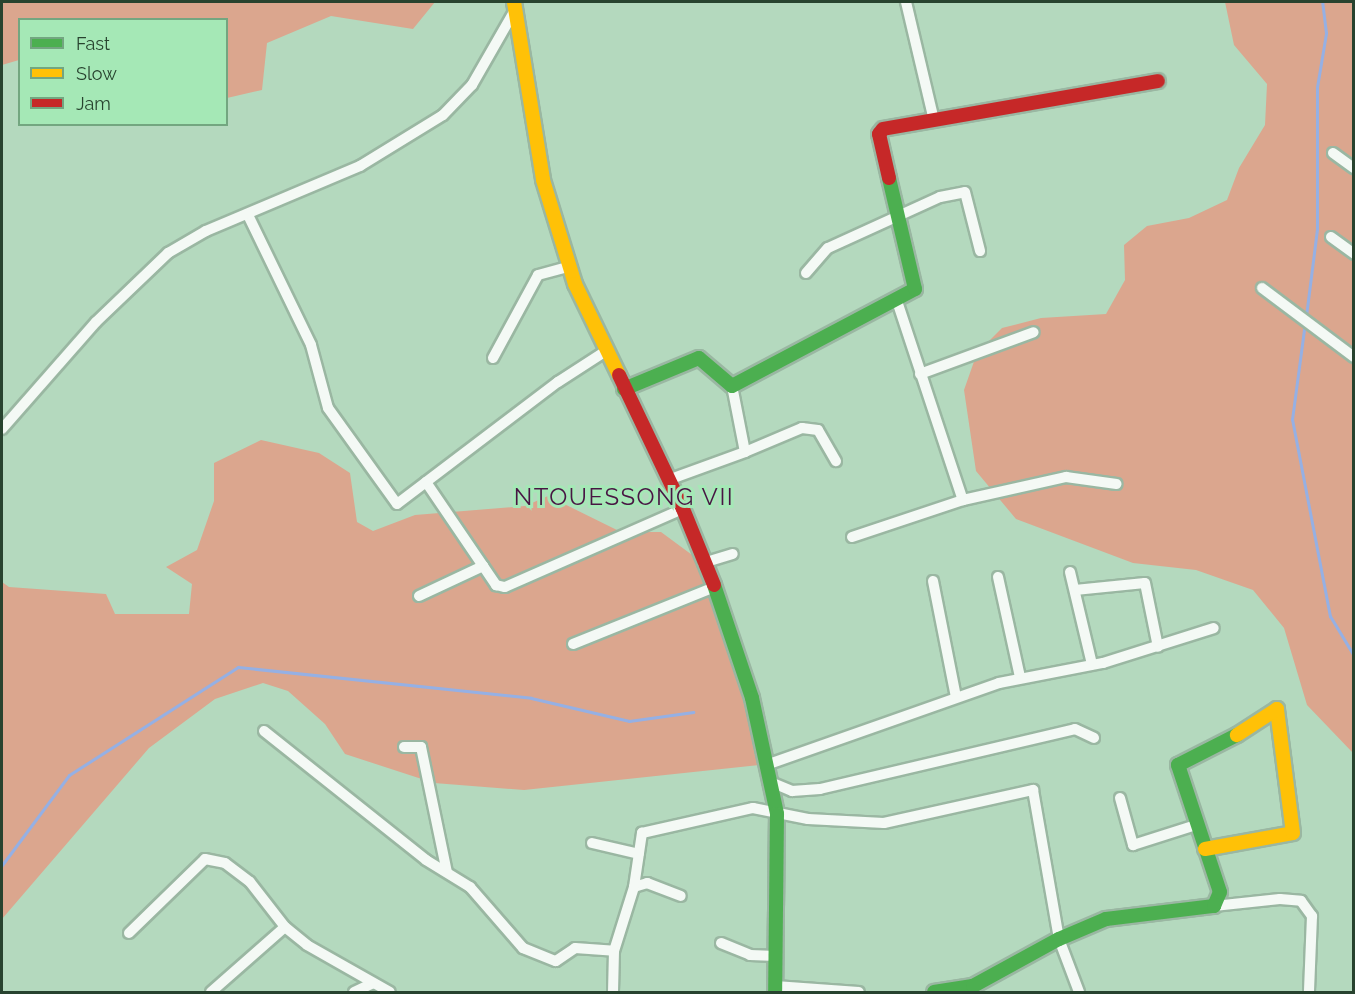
<!DOCTYPE html>
<html>
<head>
<meta charset="utf-8">
<style>
	body { margin:0 }
	#map { position:relative; width:1355px; height:994px; overflow:hidden; background:#b4d9be; font-family:Raleway,sans-serif }
	div>[style] { position:absolute }
	.forest>* { inset:0; background:#dba68e }
	.stream>* { height:3px; margin:-1.5px; padding:0 1.5px; transform-origin:1.5px; border-radius:1.5px; background:#95b0e4 }
	.roads { filter:drop-shadow(2px 0 #9ab7a2) drop-shadow(-2px 0 #9ab7a2) drop-shadow(0 2px #9ab7a2) drop-shadow(0 -2px #9ab7a2) }
	.street>* { height:10px; margin:-5px; padding:0 5px; transform-origin:5px; border-radius:5px; background:#f4f9f5 }
	.fast>* { height:14px; margin:-7px; padding:0 7px; transform-origin:7px; border-radius:7px; background:#4caf50 }
	.slow>* { height:14px; margin:-7px; padding:0 7px; transform-origin:7px; border-radius:7px; background:#ffc107 }
	.jam>* { height:14px; margin:-7px; padding:0 7px; transform-origin:7px; border-radius:7px; background:#c62828 }
	span { translate:-50% -50%; white-space:nowrap; text-align:center; line-height:1.15; -webkit-text-stroke:6px #a5e8b6; paint-order:stroke }
	.quarter-label { font-size:24px; color:#481543; letter-spacing:1.5px }
	.frame { position:absolute; inset:0; border:3px solid #28432f; pointer-events:none }
	.legend { position:absolute; left:18px; top:18px; width:210px; height:108px; box-sizing:border-box; background:#a5e8b6; border:2px solid #73a680; margin:0; padding:8px 10px; list-style:none; font-size:18px; color:#28432f }
	.legend li { display:flex; align-items:center; gap:12px; height:30px }
	.legend b { width:30px; border:2px solid #73a680 }
</style>
</head>
<body>
<div id="map">
	<div class="forest">
		<div style="clip-path:polygon(2px 2px,435px 2px,413px 29px,331px 16px,267px 43px,262px 90px,227px 98px,226px 20px,20px 20px,19px 60px,2px 65px)"></div>
		<div style="clip-path:polygon(1225px 2px,1353px 2px,1353px 753px,1307px 705px,1284px 628px,1253px 590px,1196px 570px,1133px 563px,1016px 519px,976px 471px,964px 390px,977px 353px,1002px 328px,1041px 318px,1106px 314px,1125px 280px,1124px 245px,1147px 226px,1189px 218px,1227px 200px,1239px 168px,1265px 125px,1267px 84px,1234px 45px)"></div>
		<div style="clip-path:polygon(261px 440px,319px 453px,350px 473px,357px 522px,373px 531px,415px 515px,525px 506px,548px 496px,621px 532px,661px 532px,703px 563px,769px 764px,524px 790px,434px 783px,345px 754px,325px 724px,288px 691px,263px 683px,215px 699px,149px 748px,2px 919px,2px 582px,9px 587px,106px 594px,115px 614px,189px 614px,192px 584px,166px 567px,197px 550px,214px 501px,214px 463px)"></div>
	</div>
	<div class="stream">
		<div style="left:1306px;top:316px;width:88px;rotate:-82.8deg"></div>
		<div style="left:1317px;top:229px;width:142px;rotate:-90deg"></div>
		<div style="left:1317px;top:87px;width:55px;rotate:-80.5deg"></div>
		<div style="left:1326px;top:33px;width:31px;rotate:-97deg"></div>
		<div style="left:1305px;top:322px;width:98px;rotate:97.6deg"></div>
		<div style="left:1292px;top:419px;width:201px;rotate:79.1deg"></div>
		<div style="left:1330px;top:616px;width:47px;rotate:59deg"></div>
		<div style="left:2px;top:865px;width:112px;rotate:-53.3deg"></div>
		<div style="left:69px;top:775px;width:201px;rotate:-32.6deg"></div>
		<div style="left:238px;top:667px;width:295px;rotate:6deg"></div>
		<div style="left:531px;top:698px;width:101px;rotate:13.2deg"></div>
		<div style="left:629px;top:721px;width:65px;rotate:-8deg"></div>
	</div>
	<div class="roads">
		<div class="street">
			<div style="left:906px;top:2px;width:121px;rotate:76.7deg"></div>
			<div style="left:1333px;top:153px;width:26px;rotate:36deg"></div>
			<div style="left:248px;top:215px;width:144px;rotate:64.1deg"></div>
			<div style="left:311px;top:345px;width:65px;rotate:74.9deg"></div>
			<div style="left:328px;top:408px;width:118px;rotate:54.3deg"></div>
			<div style="left:397px;top:504px;width:202px;rotate:-37.2deg"></div>
			<div style="left:558px;top:382px;width:57px;rotate:-32.9deg"></div>
			<div style="left:1331px;top:237px;width:29px;rotate:36deg"></div>
			<div style="left:806px;top:273px;width:33px;rotate:-49deg"></div>
			<div style="left:828px;top:248px;width:123px;rotate:-24.5deg"></div>
			<div style="left:940px;top:197px;width:25px;rotate:-11deg"></div>
			<div style="left:965px;top:192px;width:61px;rotate:75.7deg"></div>
			<div style="left:1262px;top:288px;width:115px;rotate:36.9deg"></div>
			<div style="left:896px;top:298px;width:213px;rotate:71.7deg"></div>
			<div style="left:963px;top:500px;width:106px;rotate:-12.6deg"></div>
			<div style="left:1066px;top:477px;width:51px;rotate:7.8deg"></div>
			<div style="left:493px;top:358px;width:94px;rotate:-61.5deg"></div>
			<div style="left:538px;top:275px;width:34px;rotate:-15deg"></div>
			<div style="left:920px;top:374px;width:121px;rotate:-20.2deg"></div>
			<div style="left:2px;top:429px;width:142px;rotate:-48.7deg"></div>
			<div style="left:96px;top:322px;width:100px;rotate:-43.8deg"></div>
			<div style="left:168px;top:253px;width:44px;rotate:-30.1deg"></div>
			<div style="left:206px;top:231px;width:167px;rotate:-22.9deg"></div>
			<div style="left:360px;top:166px;width:97px;rotate:-31.6deg"></div>
			<div style="left:443px;top:115px;width:42px;rotate:-46deg"></div>
			<div style="left:472px;top:85px;width:86px;rotate:-60.2deg"></div>
			<div style="left:745px;top:452px;width:62px;rotate:-22.8deg"></div>
			<div style="left:802px;top:428px;width:16px;rotate:7deg"></div>
			<div style="left:818px;top:430px;width:36px;rotate:60deg"></div>
			<div style="left:668px;top:480px;width:82px;rotate:-20deg"></div>
			<div style="left:745px;top:452px;width:67px;rotate:-101.1deg"></div>
			<div style="left:426px;top:482px;width:125px;rotate:55.8deg"></div>
			<div style="left:496px;top:585px;width:9px;rotate:13deg"></div>
			<div style="left:505px;top:587px;width:194px;rotate:-23.7deg"></div>
			<div style="left:852px;top:537px;width:117px;rotate:-18.4deg"></div>
			<div style="left:703px;top:563px;width:31px;rotate:-17deg"></div>
			<div style="left:1070px;top:572px;width:95px;rotate:76.6deg"></div>
			<div style="left:998px;top:577px;width:102px;rotate:77.6deg"></div>
			<div style="left:933px;top:581px;width:118px;rotate:78.8deg"></div>
			<div style="left:1075px;top:590px;width:70px;rotate:-5.7deg"></div>
			<div style="left:1145px;top:583px;width:65px;rotate:78.5deg"></div>
			<div style="left:419px;top:596px;width:71px;rotate:-25.1deg"></div>
			<div style="left:573px;top:644px;width:153px;rotate:-21.9deg"></div>
			<div style="left:264px;top:731px;width:207px;rotate:38.5deg"></div>
			<div style="left:426px;top:860px;width:52px;rotate:31.5deg"></div>
			<div style="left:470px;top:887px;width:81px;rotate:49deg"></div>
			<div style="left:523px;top:948px;width:35px;rotate:22deg"></div>
			<div style="left:556px;top:961px;width:23px;rotate:-34deg"></div>
			<div style="left:575px;top:948px;width:39px;rotate:4deg"></div>
			<div style="left:404px;top:747px;width:17px"></div>
			<div style="left:421px;top:747px;width:128px;rotate:78.3deg"></div>
			<div style="left:769px;top:764px;width:244px;rotate:-19.4deg"></div>
			<div style="left:999px;top:683px;width:106px;rotate:-10.9deg"></div>
			<div style="left:1103px;top:663px;width:116px;rotate:-17.5deg"></div>
			<div style="left:773px;top:783px;width:21px;rotate:23deg"></div>
			<div style="left:792px;top:791px;width:28px;rotate:-4deg"></div>
			<div style="left:820px;top:789px;width:262px;rotate:-13.2deg"></div>
			<div style="left:1075px;top:729px;width:21px;rotate:25deg"></div>
			<div style="left:1120px;top:798px;width:49px;rotate:74.5deg"></div>
			<div style="left:1133px;top:845px;width:66px;rotate:-17.6deg"></div>
			<div style="left:592px;top:843px;width:48px;rotate:13.2deg"></div>
			<div style="left:634px;top:887px;width:14px;rotate:-17deg"></div>
			<div style="left:647px;top:883px;width:36px;rotate:21deg"></div>
			<div style="left:1214px;top:906px;width:66px;rotate:-6.1deg"></div>
			<div style="left:1280px;top:899px;width:21px;rotate:5deg"></div>
			<div style="left:1301px;top:901px;width:19px;rotate:54deg"></div>
			<div style="left:1312px;top:916px;width:76px;rotate:92.3deg"></div>
			<div style="left:129px;top:933px;width:106px;rotate:-44.2deg"></div>
			<div style="left:205px;top:859px;width:20px;rotate:11deg"></div>
			<div style="left:225px;top:863px;width:31px;rotate:37deg"></div>
			<div style="left:250px;top:882px;width:57px;rotate:52.1deg"></div>
			<div style="left:285px;top:927px;width:28px;rotate:39deg"></div>
			<div style="left:307px;top:945px;width:95px;rotate:29.5deg"></div>
			<div style="left:721px;top:943px;width:31px;rotate:22deg"></div>
			<div style="left:750px;top:955px;width:26px;rotate:2deg"></div>
			<div style="left:775px;top:986px;width:84px;rotate:4.1deg"></div>
			<div style="left:211px;top:992px;width:98px;rotate:-41.3deg"></div>
			<div style="left:354px;top:992px;width:21px;rotate:-25deg"></div>
			<div style="left:613px;top:992px;width:41px;rotate:-88.6deg"></div>
			<div style="left:614px;top:951px;width:67px;rotate:-72.6deg"></div>
			<div style="left:634px;top:887px;width:55px;rotate:-81.6deg"></div>
			<div style="left:642px;top:833px;width:114px;rotate:-12.7deg"></div>
			<div style="left:753px;top:808px;width:56px;rotate:11.3deg"></div>
			<div style="left:808px;top:819px;width:76px;rotate:3deg"></div>
			<div style="left:884px;top:823px;width:153px;rotate:-12.5deg"></div>
			<div style="left:1033px;top:790px;width:151px;rotate:80.1deg"></div>
			<div style="left:1059px;top:939px;width:57px;rotate:69.3deg"></div>
		</div>
		<div class="fast">
			<div style="left:624px;top:389px;width:81px;rotate:-22.5deg"></div>
			<div style="left:699px;top:358px;width:43px;rotate:40.3deg"></div>
			<div style="left:732px;top:386px;width:207px;rotate:-27.9deg"></div>
			<div style="left:915px;top:289px;width:114px;rotate:-103.2deg"></div>
			<div style="left:714px;top:585px;width:119px;rotate:71.4deg"></div>
			<div style="left:752px;top:698px;width:119px;rotate:77.8deg"></div>
			<div style="left:777px;top:814px;width:178px;rotate:90.6deg"></div>
			<div style="left:934px;top:992px;width:39px;rotate:-9deg"></div>
			<div style="left:973px;top:986px;width:98px;rotate:-28.7deg"></div>
			<div style="left:1059px;top:939px;width:51px;rotate:-23.1deg"></div>
			<div style="left:1106px;top:919px;width:109px;rotate:-6.9deg"></div>
			<div style="left:1214px;top:906px;width:15px;rotate:-67deg"></div>
			<div style="left:1220px;top:892px;width:134px;rotate:-108.3deg"></div>
			<div style="left:1178px;top:765px;width:66px;rotate:-27deg"></div>
		</div>
		<div class="slow">
			<div style="left:514px;top:2px;width:180px;rotate:80.7deg"></div>
			<div style="left:543px;top:180px;width:109px;rotate:72.9deg"></div>
			<div style="left:575px;top:284px;width:101px;rotate:64.2deg"></div>
			<div style="left:1205px;top:849px;width:89px;rotate:-10.3deg"></div>
			<div style="left:1293px;top:833px;width:125px;rotate:-97.4deg"></div>
			<div style="left:1277px;top:709px;width:48px;rotate:147deg"></div>
		</div>
		<div class="jam">
			<div style="left:889px;top:178px;width:45px;rotate:-102.8deg"></div>
			<div style="left:879px;top:134px;width:6px;rotate:-51deg"></div>
			<div style="left:883px;top:129px;width:279px;rotate:-9.9deg"></div>
			<div style="left:619px;top:375px;width:148px;rotate:64.5deg"></div>
			<div style="left:683px;top:509px;width:82px;rotate:67.8deg"></div>
		</div>
	</div>
	<div class="quarter-label">
		<span style="left:624px;top:497px">NTOUESSONG VII</span>
	</div>
	<div class="frame"></div>
	<ul class="legend">
	<li><b style="height:8px;background:#4caf50"></b>Fast</li>
	<li><b style="height:8px;background:#ffc107"></b>Slow</li>
	<li><b style="height:8px;background:#c62828"></b>Jam</li>
	</ul>
</div>
</body>
</html>
